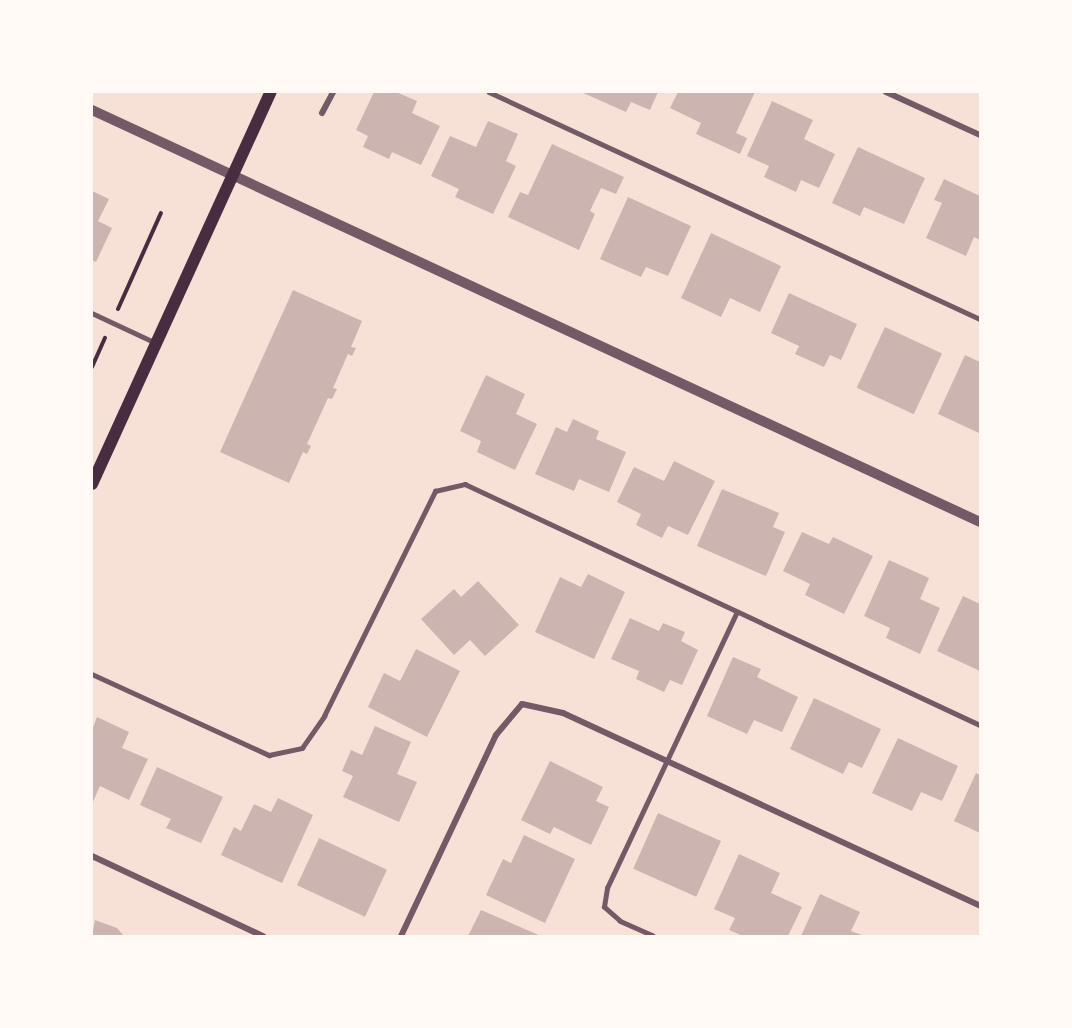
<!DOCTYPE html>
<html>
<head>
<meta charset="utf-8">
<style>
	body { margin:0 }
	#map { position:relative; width:1072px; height:1028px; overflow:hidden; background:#f7e1d7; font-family:Raleway,sans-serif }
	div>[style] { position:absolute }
	.building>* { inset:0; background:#ccb4b1; transform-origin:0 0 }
	.path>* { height:4px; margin:-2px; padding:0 2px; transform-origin:2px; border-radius:2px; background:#4a2c40 }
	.service>* { height:4.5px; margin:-2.25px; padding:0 2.25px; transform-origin:2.25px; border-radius:2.25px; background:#755966 }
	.minor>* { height:6px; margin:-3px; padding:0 3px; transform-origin:3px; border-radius:3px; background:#755966 }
	.tertiary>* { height:10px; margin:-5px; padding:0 5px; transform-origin:5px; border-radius:5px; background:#755966 }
	.secondary>* { height:12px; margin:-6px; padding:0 6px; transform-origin:6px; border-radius:6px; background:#4a2c40 }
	span { translate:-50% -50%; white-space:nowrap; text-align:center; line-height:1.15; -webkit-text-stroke:6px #fffaf5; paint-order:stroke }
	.frame { position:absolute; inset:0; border:93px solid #fffaf5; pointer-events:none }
</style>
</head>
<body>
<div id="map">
	<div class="building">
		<div style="clip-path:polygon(374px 92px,396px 92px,417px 101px,412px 113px,440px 126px,421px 165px,392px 152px,389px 159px,363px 147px,368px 136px,356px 130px)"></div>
		<div style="clip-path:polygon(581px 92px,658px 92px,650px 110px,631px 102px,626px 112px)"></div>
		<div style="clip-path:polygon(678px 92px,755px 92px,736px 133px,747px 138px,740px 154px,696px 134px,701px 123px,670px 108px)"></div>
		<div style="clip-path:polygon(772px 101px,813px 120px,804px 139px,835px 154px,819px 188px,801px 180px,796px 192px,764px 177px,769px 166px,747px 156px)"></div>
		<div style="clip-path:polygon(488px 121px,518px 134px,506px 161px,516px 166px,493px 214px,455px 197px,459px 189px,431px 176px,450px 136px,476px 147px)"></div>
		<div style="clip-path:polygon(552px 144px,624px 177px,616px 194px,601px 188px,590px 211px,595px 214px,579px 250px,508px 217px,520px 192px,528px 195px)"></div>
		<div style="clip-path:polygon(858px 147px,925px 178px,904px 224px,864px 207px,860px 216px,832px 203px)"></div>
		<div style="clip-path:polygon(944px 179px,980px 196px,980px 240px,974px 237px,966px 256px,926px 238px,942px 203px,934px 200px)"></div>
		<div style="clip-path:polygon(92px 191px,109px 199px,98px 221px,112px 228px,96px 262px,92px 260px)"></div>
		<div style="clip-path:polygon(628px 197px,691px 226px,668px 276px,646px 267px,641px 277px,600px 259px)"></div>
		<div style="clip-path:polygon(711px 233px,781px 266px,760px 312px,730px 298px,721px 317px,681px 298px)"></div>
		<div style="clip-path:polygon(293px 290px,362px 321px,351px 347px,356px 348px,352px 356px,348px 354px,333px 388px,337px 389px,332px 399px,328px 398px,307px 444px,311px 446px,307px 454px,303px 452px,289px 483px,220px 452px)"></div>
		<div style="clip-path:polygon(789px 293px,857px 324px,841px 360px,830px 355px,824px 367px,795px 354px,799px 346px,771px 333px)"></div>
		<div style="left:885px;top:327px;width:63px;height:67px;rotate:25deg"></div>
		<div style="clip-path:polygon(965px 355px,980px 362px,979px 433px,938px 414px)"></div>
		<div style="clip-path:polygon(486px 375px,525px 394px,516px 414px,537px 424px,515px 470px,477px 452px,481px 441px,460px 431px)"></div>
		<div style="clip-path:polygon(573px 419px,599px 431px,596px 439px,626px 452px,609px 492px,579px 479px,574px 491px,535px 474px,556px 427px,567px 432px)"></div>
		<div style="clip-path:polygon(674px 461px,715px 481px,688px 535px,668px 526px,662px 538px,636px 525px,641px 514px,617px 502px,634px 467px,664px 481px)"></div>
		<div style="clip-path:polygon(722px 489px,779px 513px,773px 527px,785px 532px,766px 576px,697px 546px)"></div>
		<div style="clip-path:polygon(802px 532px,829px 544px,833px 537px,873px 556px,844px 614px,805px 595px,810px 584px,783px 571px)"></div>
		<div style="clip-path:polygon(889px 560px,929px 578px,920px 599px,940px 608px,920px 654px,886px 638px,890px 628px,864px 616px)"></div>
		<div style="clip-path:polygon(588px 574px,625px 592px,594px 659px,535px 632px,560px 577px,581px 587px)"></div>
		<div style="clip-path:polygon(478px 581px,519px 625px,485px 656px,470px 640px,454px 655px,421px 619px,454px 589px,461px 597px)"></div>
		<div style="clip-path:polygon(963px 596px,980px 604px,980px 671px,937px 651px)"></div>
		<div style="clip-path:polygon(630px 618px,659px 631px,663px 623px,685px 632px,681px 641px,698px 650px,682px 685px,670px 680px,664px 692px,636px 679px,639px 671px,611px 659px)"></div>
		<div style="clip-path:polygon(416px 649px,460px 671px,427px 737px,368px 707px,384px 673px,400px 681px)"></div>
		<div style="clip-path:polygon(733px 657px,761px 669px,757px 677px,798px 697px,782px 732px,754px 720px,747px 734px,707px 716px)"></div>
		<div style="clip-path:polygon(814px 698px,881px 729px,862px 768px,849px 762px,843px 774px,790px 749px)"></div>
		<div style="clip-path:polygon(97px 717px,129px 732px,122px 748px,148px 759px,129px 800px,100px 786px,92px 804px,92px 730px)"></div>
		<div style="clip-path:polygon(375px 726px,411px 742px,397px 774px,417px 782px,399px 822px,343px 797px,353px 776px,342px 771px,351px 750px,362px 755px)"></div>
		<div style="clip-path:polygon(898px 738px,958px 766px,942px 801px,921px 792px,912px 811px,872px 793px)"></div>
		<div style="clip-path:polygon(550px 761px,603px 787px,596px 801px,609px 807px,591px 845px,554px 827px,550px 834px,521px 820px)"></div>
		<div style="clip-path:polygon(157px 767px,223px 797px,201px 843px,166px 828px,171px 819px,140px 805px)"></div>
		<div style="clip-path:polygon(976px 773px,980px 775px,980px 833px,954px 821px)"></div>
		<div style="clip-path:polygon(278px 798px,313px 815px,282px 883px,221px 855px,234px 827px,241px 831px,254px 804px,271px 812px)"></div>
		<div style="left:658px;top:813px;width:69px;height:61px;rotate:24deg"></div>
		<div style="clip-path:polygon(524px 835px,575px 859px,545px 923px,486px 895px,503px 859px,511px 863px)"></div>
		<div style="left:319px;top:838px;width:75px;height:52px;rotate:25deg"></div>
		<div style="clip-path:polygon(739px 854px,780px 873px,771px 893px,802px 907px,788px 936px,743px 936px,729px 930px,735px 918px,714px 909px)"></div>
		<div style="clip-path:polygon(820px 894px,860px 912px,851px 931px,864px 936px,801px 936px)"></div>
		<div style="clip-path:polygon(481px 910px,541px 936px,468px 936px)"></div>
		<div style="clip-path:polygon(95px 920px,117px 928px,124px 936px,92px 936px)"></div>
	</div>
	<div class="path">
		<div style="left:118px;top:309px;width:105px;rotate:-65.9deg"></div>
		<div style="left:92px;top:367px;width:32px;rotate:-66deg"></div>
	</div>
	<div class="service">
		<div style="left:489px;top:92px;width:541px;rotate:24.81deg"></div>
		<div style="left:92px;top:313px;width:71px;rotate:25.1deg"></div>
		<div style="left:92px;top:674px;width:195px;rotate:24.6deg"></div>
		<div style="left:269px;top:755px;width:34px;rotate:-12deg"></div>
		<div style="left:302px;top:748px;width:39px;rotate:-55deg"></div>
		<div style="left:324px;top:716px;width:251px;rotate:-63.7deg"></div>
		<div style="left:435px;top:491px;width:31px;rotate:-13deg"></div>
		<div style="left:465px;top:484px;width:569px;rotate:25.08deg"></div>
		<div style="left:653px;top:936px;width:36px;rotate:-156deg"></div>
		<div style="left:620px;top:921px;width:21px;rotate:-139deg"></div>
		<div style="left:604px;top:907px;width:19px;rotate:-81deg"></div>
		<div style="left:607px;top:888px;width:305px;rotate:-64.8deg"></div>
	</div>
	<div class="minor">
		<div style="left:886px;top:92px;width:103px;rotate:24.6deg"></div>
		<div style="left:322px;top:113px;width:24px;rotate:-62deg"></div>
		<div style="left:92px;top:856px;width:189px;rotate:25.1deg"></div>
		<div style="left:401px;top:936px;width:222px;rotate:-64.7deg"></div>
		<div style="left:496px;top:735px;width:40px;rotate:-50deg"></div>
		<div style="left:522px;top:704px;width:42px;rotate:12.4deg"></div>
		<div style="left:563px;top:713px;width:459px;rotate:24.8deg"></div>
	</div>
	<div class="tertiary">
		<div style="left:92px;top:110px;width:979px;rotate:24.89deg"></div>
	</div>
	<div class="secondary">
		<div style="left:92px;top:484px;width:431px;rotate:-65.5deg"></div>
	</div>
	<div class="frame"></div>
</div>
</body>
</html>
